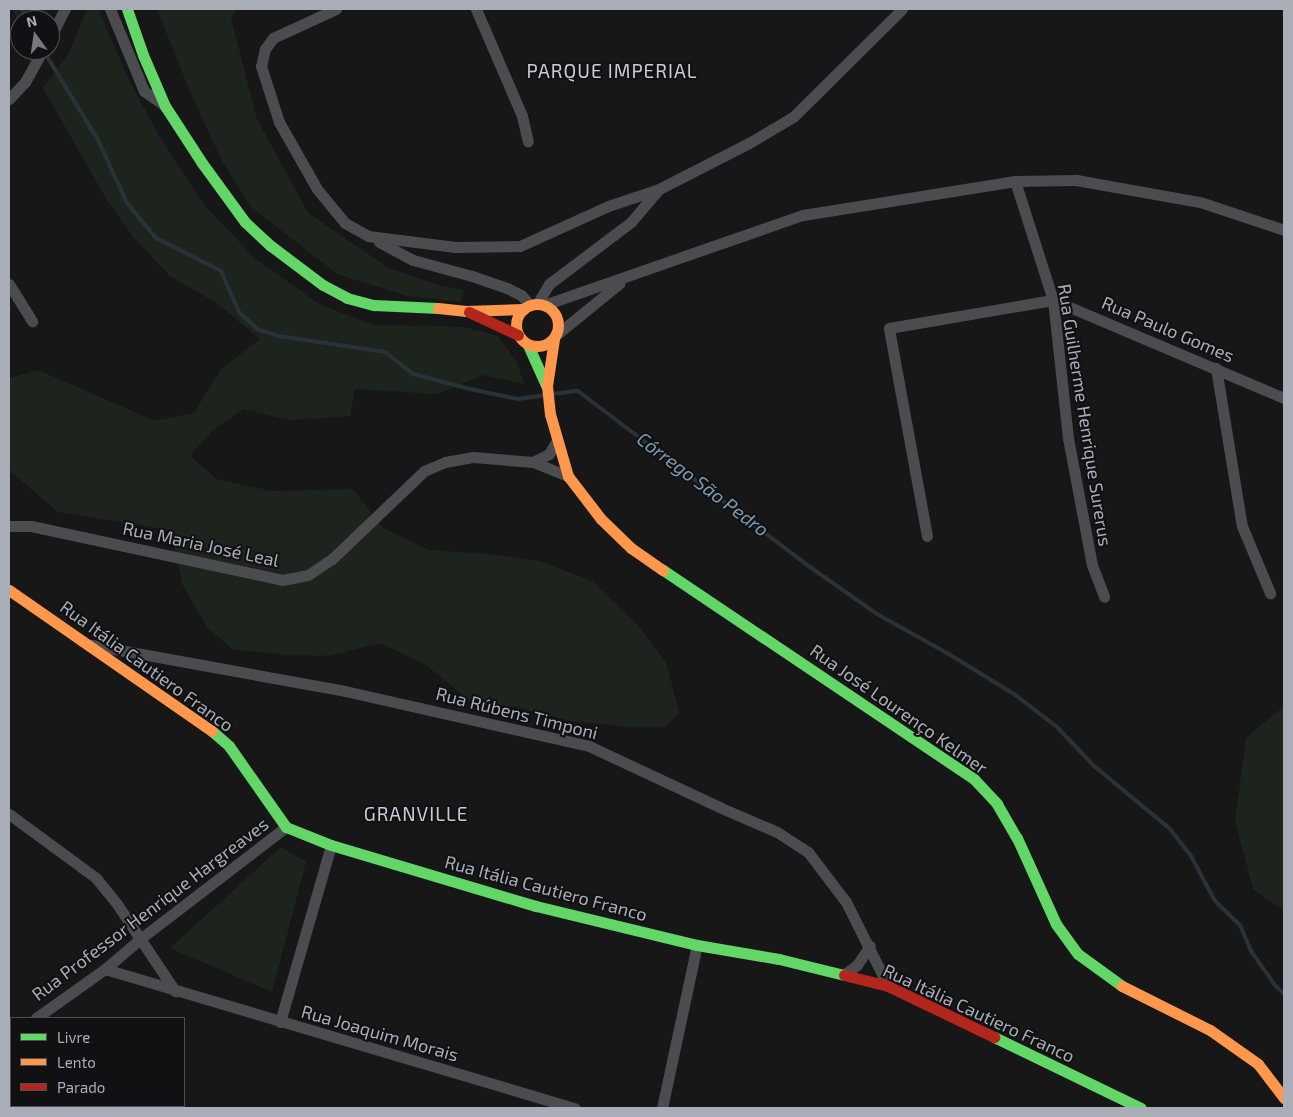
<!DOCTYPE html>
<html>
<head>
<meta charset="utf-8">
<style>
	body { margin:0 }
	#map { position:relative; width:1293px; height:1117px; overflow:hidden; background:#171717; font-family:"Exo 2",sans-serif }
	div>[style] { position:absolute }
	.green>* { inset:0; background:#1d241e }
	.stream>* { height:4px; margin:-2px; padding:0 2px; transform-origin:2px; border-radius:2px; background:#2a3239 }
	.street>* { height:11px; margin:-5.5px; padding:0 5.5px; transform-origin:5.5px; border-radius:5.5px; background:#4b4c50 }
	.fast>* { height:11px; margin:-5.5px; padding:0 5.5px; transform-origin:5.5px; border-radius:5.5px; background:#63d668 }
	.slow>* { height:11px; margin:-5.5px; padding:0 5.5px; transform-origin:5.5px; border-radius:5.5px; background:#ff974d }
	.slow>.ring { margin:-5.5px; padding:0; box-sizing:content-box; background:none; border:11px solid #ff974d; border-radius:50% }
	.jam>* { height:11px; margin:-5.5px; padding:0 5.5px; transform-origin:5.5px; border-radius:5.5px; background:#b3261e }
	span { translate:-50% -50%; white-space:nowrap; text-align:center; line-height:1.15; -webkit-text-stroke:4px #111113; paint-order:stroke }
	.street-label { font-size:18px; color:#a8adb8 }
	.neighbourhood-label { font-size:19px; color:#c9ccd4; letter-spacing:1px }
	.water-label { font-size:19px; color:#7f9bb3; font-style:italic }
	.frame { position:absolute; inset:0; border:10px solid #a8adb8; pointer-events:none }
	.legend { position:absolute; left:10px; top:1017px; width:175px; height:90px; box-sizing:border-box; background:#111113; border:1px solid #4d4f55; margin:0; padding:6px 9px; list-style:none; font-size:15px; color:#a8adb8 }
	.legend li { display:flex; align-items:center; gap:10px; height:25px }
	.legend b { width:25px; border:1px solid #4d4f55 }
	.north { position:absolute; left:10px; top:10px; width:50px; height:50px; box-sizing:border-box; background:#111113; border:1px solid #4d4f55; border-radius:50%; rotate:346deg; font-size:14px; font-weight:700; line-height:20px; text-align:center; color:#a8adb8 }
	.north::after { content:''; display:block; margin:auto; width:18px; height:22px; background:#757880; clip-path:polygon(50% 0,100% 100%,50% 72%,0 100%) }
</style>
</head>
<body>
<div id="map">
	<div class="green">
		<div style="clip-path:polygon(13px 9px,48px 9px,42px 20px,20px 20px,20px 25px)"></div>
		<div style="clip-path:polygon(87px 9px,98px 9px,129px 80px,159px 136px,205px 206px,256px 259px,319px 304px,373px 325px,464px 327px,498px 336px,517px 362px,524px 384px,484px 375px,436px 394px,355px 389px,350px 416px,288px 420px,244px 409px,213px 430px,190px 456px,217px 479px,272px 491px,353px 489px,383px 528px,429px 550px,491px 554px,539px 561px,592px 581px,636px 623px,666px 662px,679px 712px,666px 727px,629px 727px,570px 721px,520px 708px,469px 700px,426px 665px,380px 643px,330px 656px,286px 655px,232px 649px,207px 627px,183px 586px,170px 530px,58px 512px,9px 470px,9px 378px,38px 370px,155px 421px,194px 413px,221px 369px,260px 339px,218px 304px,170px 276px,134px 238px,107px 200px,43px 88px,70px 51px)"></div>
		<div style="clip-path:polygon(157px 9px,236px 9px,231px 19px,257px 119px,308px 213px,389px 268px,441px 286px,464px 290px,461px 302px,407px 296px,337px 274px,250px 206px,221px 159px,189px 89px)"></div>
		<div style="clip-path:polygon(1284px 706px,1284px 911px,1253px 889px,1235px 821px,1246px 738px)"></div>
		<div style="clip-path:polygon(281px 847px,306px 862px,272px 992px,170px 948px)"></div>
	</div>
	<div class="stream">
		<div style="left:22px;top:9px;width:13px;rotate:61deg"></div>
		<div style="left:45px;top:53px;width:102px;rotate:58.7deg"></div>
		<div style="left:98px;top:140px;width:69px;rotate:65.3deg"></div>
		<div style="left:127px;top:203px;width:45px;rotate:50.4deg"></div>
		<div style="left:156px;top:238px;width:73px;rotate:26.9deg"></div>
		<div style="left:221px;top:271px;width:45px;rotate:66.3deg"></div>
		<div style="left:239px;top:312px;width:25px;rotate:43deg"></div>
		<div style="left:257px;top:329px;width:23px;rotate:18deg"></div>
		<div style="left:279px;top:336px;width:107px;rotate:8.6deg"></div>
		<div style="left:385px;top:352px;width:36px;rotate:38deg"></div>
		<div style="left:413px;top:374px;width:59px;rotate:14.7deg"></div>
		<div style="left:470px;top:389px;width:49px;rotate:11.8deg"></div>
		<div style="left:518px;top:399px;width:27px;rotate:-8deg"></div>
		<div style="left:552px;top:394px;width:26px;rotate:-7deg"></div>
		<div style="left:578px;top:391px;width:291px;rotate:37.2deg"></div>
		<div style="left:810px;top:567px;width:82px;rotate:35deg"></div>
		<div style="left:877px;top:614px;width:80px;rotate:29.1deg"></div>
		<div style="left:947px;top:653px;width:79px;rotate:31.5deg"></div>
		<div style="left:1014px;top:694px;width:54px;rotate:37.5deg"></div>
		<div style="left:1057px;top:727px;width:52px;rotate:46.5deg"></div>
		<div style="left:1093px;top:765px;width:100px;rotate:39.7deg"></div>
		<div style="left:1170px;top:829px;width:34px;rotate:52deg"></div>
		<div style="left:1191px;top:856px;width:51px;rotate:61.9deg"></div>
		<div style="left:1215px;top:901px;width:35px;rotate:44deg"></div>
		<div style="left:1240px;top:925px;width:28px;rotate:67deg"></div>
		<div style="left:1251px;top:951px;width:39px;rotate:55deg"></div>
		<div style="left:1273px;top:983px;width:16px;rotate:45deg"></div>
	</div>
	<div class="street">
		<div style="left:110px;top:9px;width:89px;rotate:67.5deg"></div>
		<div style="left:144px;top:91px;width:24px;rotate:35deg"></div>
		<div style="left:336px;top:9px;width:69px;rotate:155.3deg"></div>
		<div style="left:273px;top:38px;width:14px;rotate:126deg"></div>
		<div style="left:265px;top:49px;width:17px;rotate:103deg"></div>
		<div style="left:261px;top:66px;width:59px;rotate:72.2deg"></div>
		<div style="left:279px;top:122px;width:77px;rotate:60.4deg"></div>
		<div style="left:317px;top:189px;width:44px;rotate:50.5deg"></div>
		<div style="left:345px;top:223px;width:26px;rotate:29deg"></div>
		<div style="left:368px;top:236px;width:88px;rotate:7.2deg"></div>
		<div style="left:455px;top:247px;width:65px;rotate:-0.9deg"></div>
		<div style="left:520px;top:246px;width:97px;rotate:-24.4deg"></div>
		<div style="left:608px;top:206px;width:54px;rotate:-18.4deg"></div>
		<div style="left:659px;top:189px;width:101px;rotate:-27.1deg"></div>
		<div style="left:749px;top:143px;width:51px;rotate:-30.6deg"></div>
		<div style="left:793px;top:117px;width:153px;rotate:-44.7deg"></div>
		<div style="left:476px;top:9px;width:116px;rotate:66.7deg"></div>
		<div style="left:522px;top:116px;width:26px;rotate:77deg"></div>
		<div style="left:50px;top:38px;width:33px;rotate:-63deg"></div>
		<div style="left:9px;top:99px;width:23px;rotate:-47deg"></div>
		<div style="left:25px;top:82px;width:37px;rotate:-61deg"></div>
		<div style="left:1015px;top:181px;width:125px;rotate:72.3deg"></div>
		<div style="left:1053px;top:300px;width:139px;rotate:83.8deg"></div>
		<div style="left:1068px;top:438px;width:129px;rotate:79.3deg"></div>
		<div style="left:1092px;top:565px;width:34px;rotate:69deg"></div>
		<div style="left:379px;top:242px;width:38px;rotate:28deg"></div>
		<div style="left:413px;top:260px;width:61px;rotate:15.2deg"></div>
		<div style="left:472px;top:276px;width:37px;rotate:19deg"></div>
		<div style="left:507px;top:288px;width:16px;rotate:27deg"></div>
		<div style="left:521px;top:295px;width:13px;rotate:48deg"></div>
		<div style="left:9px;top:284px;width:44px;rotate:58.1deg"></div>
		<div style="left:537px;top:304px;width:23px;rotate:-59deg"></div>
		<div style="left:549px;top:284px;width:103px;rotate:-37.1deg"></div>
		<div style="left:631px;top:222px;width:42px;rotate:-49.8deg"></div>
		<div style="left:544px;top:305px;width:274px;rotate:-19.2deg"></div>
		<div style="left:803px;top:215px;width:215px;rotate:-9.1deg"></div>
		<div style="left:1015px;top:181px;width:61px;rotate:-0.9deg"></div>
		<div style="left:1076px;top:180px;width:126px;rotate:10.1deg"></div>
		<div style="left:1200px;top:202px;width:89px;rotate:18.4deg"></div>
		<div style="left:556px;top:335px;width:82px;rotate:-39.1deg"></div>
		<div style="left:1216px;top:368px;width:160px;rotate:80.7deg"></div>
		<div style="left:1242px;top:526px;width:73px;rotate:67.3deg"></div>
		<div style="left:533px;top:462px;width:18px;rotate:-27deg"></div>
		<div style="left:549px;top:454px;width:16px;rotate:-60deg"></div>
		<div style="left:9px;top:526px;width:22px"></div>
		<div style="left:31px;top:526px;width:257px;rotate:12.1deg"></div>
		<div style="left:282px;top:580px;width:26px;rotate:-11deg"></div>
		<div style="left:308px;top:575px;width:29px;rotate:-34deg"></div>
		<div style="left:332px;top:559px;width:127px;rotate:-43.7deg"></div>
		<div style="left:424px;top:471px;width:23px;rotate:-23deg"></div>
		<div style="left:445px;top:462px;width:28px;rotate:-10deg"></div>
		<div style="left:473px;top:457px;width:60px;rotate:4.8deg"></div>
		<div style="left:533px;top:462px;width:38px;rotate:22deg"></div>
		<div style="left:927px;top:536px;width:211px;rotate:-100.4deg"></div>
		<div style="left:889px;top:328px;width:166px;rotate:-9.7deg"></div>
		<div style="left:1053px;top:300px;width:251px;rotate:23deg"></div>
		<div style="left:92px;top:645px;width:257px;rotate:10.3deg"></div>
		<div style="left:345px;top:691px;width:250px;rotate:12.7deg"></div>
		<div style="left:589px;top:746px;width:144px;rotate:25.1deg"></div>
		<div style="left:719px;top:807px;width:63px;rotate:23.3deg"></div>
		<div style="left:777px;top:832px;width:37px;rotate:33deg"></div>
		<div style="left:808px;top:852px;width:63px;rotate:52.8deg"></div>
		<div style="left:846px;top:902px;width:94px;rotate:63.4deg"></div>
		<div style="left:9px;top:814px;width:108px;rotate:36.3deg"></div>
		<div style="left:96px;top:878px;width:33px;rotate:51deg"></div>
		<div style="left:117px;top:904px;width:105px;rotate:56.3deg"></div>
		<div style="left:105px;top:969px;width:490px;rotate:16.5deg"></div>
		<div style="left:845px;top:974px;width:15px;rotate:-37deg"></div>
		<div style="left:857px;top:965px;width:23px;rotate:-56deg"></div>
		<div style="left:36px;top:1018px;width:85px;rotate:-35.4deg"></div>
		<div style="left:105px;top:969px;width:46px;rotate:-40.6deg"></div>
		<div style="left:140px;top:939px;width:184px;rotate:-37.5deg"></div>
		<div style="left:280px;top:1022px;width:184px;rotate:-73.9deg"></div>
		<div style="left:9px;top:1023px;width:2px"></div>
		<div style="left:662px;top:1108px;width:167px;rotate:-77.9deg"></div>
	</div>
	<div class="fast">
		<div style="left:127px;top:9px;width:49px;rotate:70.8deg"></div>
		<div style="left:143px;top:55px;width:56px;rotate:66.7deg"></div>
		<div style="left:165px;top:106px;width:68px;rotate:57deg"></div>
		<div style="left:202px;top:163px;width:73px;rotate:53.9deg"></div>
		<div style="left:245px;top:222px;width:35px;rotate:43deg"></div>
		<div style="left:271px;top:246px;width:65px;rotate:36.9deg"></div>
		<div style="left:323px;top:285px;width:27px;rotate:28deg"></div>
		<div style="left:347px;top:298px;width:28px;rotate:15deg"></div>
		<div style="left:374px;top:305px;width:64px;rotate:2.7deg"></div>
		<div style="left:528px;top:345px;width:44px;rotate:65.8deg"></div>
		<div style="left:663px;top:570px;width:375px;rotate:33.9deg"></div>
		<div style="left:974px;top:779px;width:34px;rotate:47deg"></div>
		<div style="left:997px;top:804px;width:39px;rotate:60deg"></div>
		<div style="left:1017px;top:838px;width:94px;rotate:65.6deg"></div>
		<div style="left:1056px;top:924px;width:37px;rotate:54deg"></div>
		<div style="left:1078px;top:954px;width:54px;rotate:36deg"></div>
		<div style="left:212px;top:731px;width:23px;rotate:41deg"></div>
		<div style="left:229px;top:746px;width:99px;rotate:54.9deg"></div>
		<div style="left:286px;top:827px;width:48px;rotate:21.8deg"></div>
		<div style="left:331px;top:845px;width:214px;rotate:16.6deg"></div>
		<div style="left:536px;top:906px;width:166px;rotate:13.6deg"></div>
		<div style="left:697px;top:945px;width:83px;rotate:9.7deg"></div>
		<div style="left:779px;top:959px;width:67px;rotate:13.8deg"></div>
		<div style="left:994px;top:1037px;width:163px;rotate:25.8deg"></div>
	</div>
	<div class="slow">
		<div class="ring" style="left:516px;top:304px;width:31px;height:31px"></div>
		<div style="left:438px;top:308px;width:28px;rotate:6deg"></div>
		<div style="left:466px;top:311px;width:58px;rotate:-2deg"></div>
		<div style="left:554px;top:339px;width:48px;rotate:98.5deg"></div>
		<div style="left:547px;top:386px;width:28px;rotate:84deg"></div>
		<div style="left:550px;top:414px;width:65px;rotate:73.8deg"></div>
		<div style="left:568px;top:476px;width:54px;rotate:52.5deg"></div>
		<div style="left:601px;top:519px;width:42px;rotate:44deg"></div>
		<div style="left:631px;top:548px;width:39px;rotate:35deg"></div>
		<div style="left:9px;top:590px;width:247px;rotate:34.8deg"></div>
		<div style="left:1122px;top:986px;width:98px;rotate:26.6deg"></div>
		<div style="left:1210px;top:1030px;width:59px;rotate:35.3deg"></div>
		<div style="left:1258px;top:1064px;width:43px;rotate:52.6deg"></div>
	</div>
	<div class="jam">
		<div style="left:469px;top:312px;width:54px;rotate:25.1deg"></div>
		<div style="left:844px;top:975px;width:45px;rotate:14deg"></div>
		<div style="left:888px;top:986px;width:118px;rotate:25.7deg"></div>
	</div>
	<div class="street-label">
		<span style="left:1168px;top:329px;rotate:23deg">Rua Paulo Gomes</span>
		<span style="left:1085px;top:415px;rotate:81deg">Rua Guilherme Henrique Surerus</span>
		<span style="left:201px;top:544px;rotate:12deg">Rua Maria José Leal</span>
		<span style="left:147px;top:666px;rotate:36deg">Rua Itália Cautiero Franco</span>
		<span style="left:899px;top:709px;rotate:35deg">Rua José Lourenço Kelmer</span>
		<span style="left:517px;top:713px;rotate:14deg">Rua Rúbens Timponi</span>
		<span style="left:546px;top:888px;rotate:15deg">Rua Itália Cautiero Franco</span>
		<span style="left:150px;top:909px;rotate:-37deg">Rua Professor Henrique Hargreaves</span>
		<span style="left:979px;top:1013px;rotate:25deg">Rua Itália Cautiero Franco</span>
		<span style="left:380px;top:1033px;rotate:16deg">Rua Joaquim Morais</span>
	</div>
	<div class="neighbourhood-label">
		<span style="left:612px;top:71px">PARQUE IMPERIAL</span>
		<span style="left:416px;top:814px">GRANVILLE</span>
	</div>
	<div class="water-label">
		<span style="left:703px;top:484px;rotate:37deg">Córrego São Pedro</span>
	</div>
	<div class="frame"></div>
	<ul class="legend">
	<li><b style="height:6px;background:#63d668"></b>Livre</li>
	<li><b style="height:6px;background:#ff974d"></b>Lento</li>
	<li><b style="height:6px;background:#b3261e"></b>Parado</li>
	</ul>
	<div class="north">N</div>
</div>
</body>
</html>
